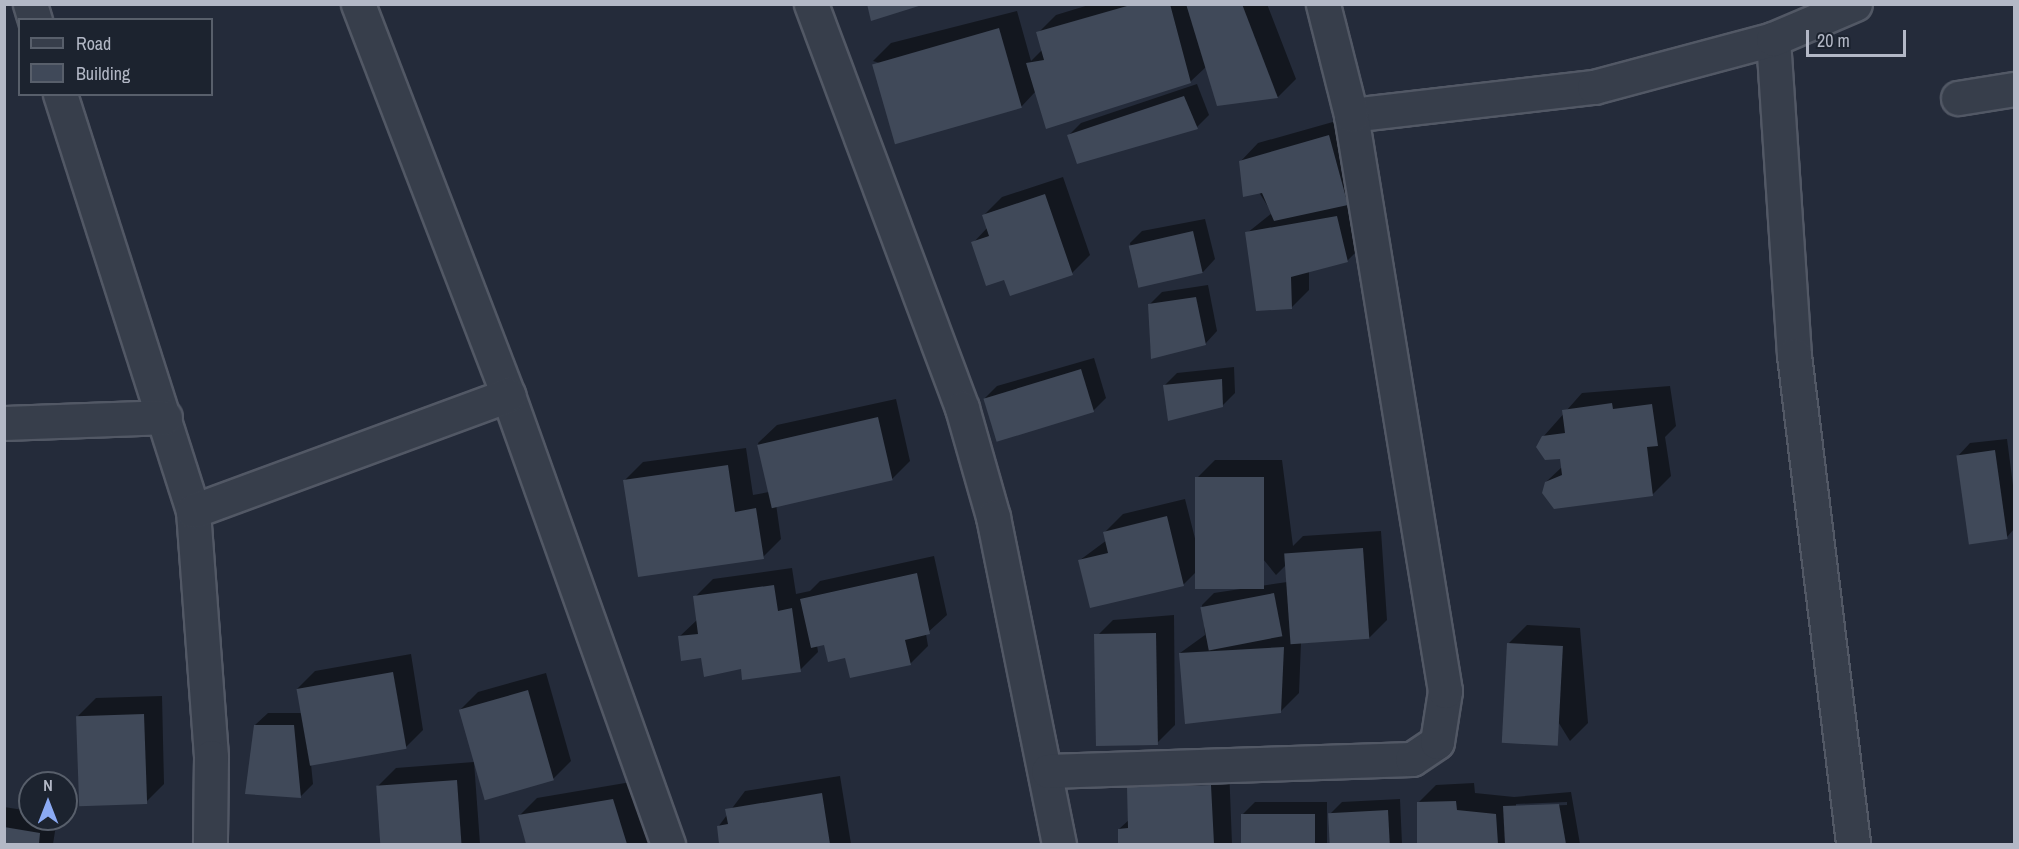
<!DOCTYPE html>
<html>
<head>
<meta charset="utf-8">
<style>
	body { margin:0 }
	#map { position:relative; width:2019px; height:849px; overflow:hidden; background:#242b3a; font-family:"Archivo Narrow",sans-serif }
	div>[style] { position:absolute }
	.shadow>* { inset:0; background:#0007 }
	.building>* { inset:0; background:#404959; transform-origin:0 0 }
	.roads { filter:drop-shadow(2px 0 #525865) drop-shadow(-2px 0 #525865) drop-shadow(0 2px #525865) drop-shadow(0 -2px #525865) }
	.minor>* { height:33px; margin:-16.5px; padding:0 16.5px; transform-origin:16.5px; border-radius:16.5px; background:#373e4b }
	span { translate:-50% -50%; white-space:nowrap; text-align:center; line-height:1.15; -webkit-text-stroke:6px #1c232f; paint-order:stroke }
	.frame { position:absolute; inset:0; border:6px solid #b3b8c6; pointer-events:none }
	.legend { position:absolute; left:18px; top:18px; width:195px; height:78px; box-sizing:border-box; background:#1c232f; border:2px solid #585f6b; margin:0; padding:8px 10px; list-style:none; font-size:18px; color:#b3b8c6 }
	.legend li { display:flex; align-items:center; gap:12px; height:30px }
	.legend b { width:30px; border:2px solid #585f6b }
	.north { position:absolute; left:18px; top:771px; width:60px; height:60px; box-sizing:border-box; background:#1c232f; border:2px solid #585f6b; border-radius:50%; rotate:0deg; font-size:16px; font-weight:700; line-height:24px; text-align:center; color:#b3b8c6 }
	.north::after { content:''; display:block; margin:auto; width:21px; height:27px; background:#8baaf3; clip-path:polygon(50% 0,100% 100%,50% 72%,0 100%) }
	.scale { position:absolute; left:1806px; top:30px; width:100px; height:27px; box-sizing:border-box; border:3px solid #b3b8c6; border-top:0; padding-left:8px; font-size:18px; line-height:21px; white-space:nowrap; color:#b3b8c6; -webkit-text-stroke:4px #1c232f; paint-order:stroke }
</style>
</head>
<body>
<div id="map">
	<div class="shadow">
		<div style="clip-path:polygon(1092px 4px,1267px 4px,1296px 79px,1278px 97px,1218px 105px,1207px 66px,1190px 82px,1036px 91px,1021px 107px,873px 61px,891px 43px,1017px 11px,1031px 61px,1043px 49px,1038px 33px,1056px 15px)"></div>
		<div style="clip-path:polygon(1197px 84px,1209px 115px,1197px 127px,1068px 136px,1081px 123px)"></div>
		<div style="clip-path:polygon(1347px 118px,1365px 243px,1347px 261px,1309px 271px,1309px 290px,1291px 308px,1247px 233px,1272px 213px,1240px 162px,1258px 143px)"></div>
		<div style="clip-path:polygon(1063px 177px,1090px 255px,1072px 273px,1005px 278px,973px 243px,988px 227px,984px 215px,1002px 197px)"></div>
		<div style="clip-path:polygon(1205px 219px,1215px 259px,1203px 272px,1137px 283px,1130px 243px,1142px 231px)"></div>
		<div style="clip-path:polygon(1208px 285px,1217px 331px,1205px 344px,1149px 305px,1162px 292px)"></div>
		<div style="clip-path:polygon(1094px 358px,1106px 398px,1093px 411px,985px 398px,997px 386px)"></div>
		<div style="clip-path:polygon(1234px 367px,1235px 393px,1222px 406px,1165px 385px,1177px 373px)"></div>
		<div style="clip-path:polygon(1670px 386px,1676px 426px,1665px 437px,1671px 476px,1653px 494px,1546px 482px,1563px 466px,1562px 457px,1543px 437px,1582px 393px)"></div>
		<div style="clip-path:polygon(896px 399px,910px 461px,892px 479px,776px 504px,781px 539px,763px 557px,625px 480px,643px 462px,746px 448px,753px 495px,769px 492px,758px 443px,777px 425px)"></div>
		<div style="clip-path:polygon(2007px 439px,2014px 493px,2014px 529px,2007px 537px,1958px 456px,1970px 443px)"></div>
		<div style="clip-path:polygon(1215px 460px,1282px 460px,1293px 546px,1303px 536px,1381px 531px,1387px 620px,1369px 638px,1301px 643px,1299px 693px,1281px 711px,1180px 653px,1205px 635px,1202px 605px,1214px 593px,1287px 582px,1286px 565px,1276px 575px,1197px 478px)"></div>
		<div style="clip-path:polygon(1185px 499px,1202px 566px,1184px 584px,1091px 607px,1080px 560px,1107px 540px,1105px 532px,1123px 514px)"></div>
		<div style="clip-path:polygon(934px 556px,947px 615px,926px 634px,928px 646px,910px 664px,846px 656px,825px 643px,817px 645px,818px 652px,800px 670px,742px 667px,703px 657px,679px 637px,698px 619px,695px 597px,713px 579px,792px 568px,796px 594px,810px 591px,820px 581px)"></div>
		<div style="clip-path:polygon(1174px 615px,1175px 725px,1157px 743px,1095px 638px,1113px 620px)"></div>
		<div style="clip-path:polygon(1527px 625px,1580px 628px,1588px 723px,1570px 741px,1509px 643px)"></div>
		<div style="clip-path:polygon(411px 654px,423px 730px,405px 748px,311px 764px,313px 784px,301px 796px,255px 725px,268px 713px,302px 713px,297px 689px,315px 671px)"></div>
		<div style="clip-path:polygon(546px 673px,571px 761px,553px 779px,460px 710px,478px 692px)"></div>
		<div style="clip-path:polygon(162px 696px,164px 784px,146px 802px,78px 716px,96px 698px)"></div>
		<div style="clip-path:polygon(474px 762px,480px 844px,382px 844px,378px 786px,396px 768px)"></div>
		<div style="clip-path:polygon(1229px 767px,1232px 844px,1120px 844px,1119px 829px,1130px 819px,1129px 788px,1147px 770px)"></div>
		<div style="clip-path:polygon(840px 776px,851px 844px,721px 844px,718px 827px,745px 791px)"></div>
		<div style="clip-path:polygon(631px 782px,650px 844px,528px 844px,519px 816px,537px 798px)"></div>
		<div style="clip-path:polygon(evenodd,1474px 783px,1475px 793px,1514px 797px,1571px 792px,1580px 844px,1419px 844px,1418px 803px,1436px 785px,1474px 783px,1567px 802px,1567px 805px,1516px 807px,1516px 804px,1567px 802px)"></div>
		<div style="clip-path:polygon(1400px 799px,1402px 844px,1331px 844px,1329px 815px,1342px 802px)"></div>
		<div style="clip-path:polygon(1255px 802px,1327px 802px,1327px 844px,1243px 844px,1243px 814px)"></div>
		<div style="clip-path:polygon(4px 807px,30px 811px,30px 819px,57px 819px,53px 844px,4px 844px)"></div>
	</div>
	<div class="building">
		<div style="clip-path:polygon(867px 4px,922px 4px,922px 5px,871px 21px)"></div>
		<div style="clip-path:polygon(1134px 4px,1170px 4px,1191px 83px,1046px 129px,1026px 63px,1044px 60px,1036px 32px)"></div>
		<div style="clip-path:polygon(1186px 4px,1242px 4px,1278px 98px,1217px 106px)"></div>
		<div style="left:999px;top:28px;width:83px;height:132px;rotate:74deg"></div>
		<div style="clip-path:polygon(1184px 96px,1198px 129px,1077px 164px,1067px 135px)"></div>
		<div style="clip-path:polygon(1329px 135px,1348px 205px,1274px 221px,1262px 193px,1243px 197px,1239px 161px)"></div>
		<div style="clip-path:polygon(1045px 194px,1073px 275px,1010px 296px,1004px 280px,986px 286px,971px 242px,989px 236px,982px 215px)"></div>
		<div style="clip-path:polygon(1337px 216px,1348px 262px,1291px 277px,1292px 309px,1256px 311px,1245px 232px)"></div>
		<div style="left:1193px;top:231px;width:43px;height:66px;rotate:77deg"></div>
		<div style="clip-path:polygon(1196px 297px,1206px 345px,1151px 359px,1148px 304px)"></div>
		<div style="left:1081px;top:369px;width:45px;height:102px;rotate:73deg"></div>
		<div style="clip-path:polygon(1222px 379px,1223px 407px,1168px 421px,1163px 385px)"></div>
		<div style="clip-path:polygon(1612px 403px,1613px 409px,1652px 404px,1658px 446px,1647px 447px,1653px 496px,1554px 509px,1542px 493px,1545px 482px,1562px 475px,1560px 459px,1545px 460px,1536px 447px,1542px 436px,1565px 433px,1562px 410px)"></div>
		<div style="left:878px;top:417px;width:65px;height:124px;rotate:77deg"></div>
		<div style="left:1995px;top:450px;width:90px;height:39px;rotate:82deg"></div>
		<div style="clip-path:polygon(728px 465px,735px 512px,756px 508px,764px 559px,638px 577px,623px 480px)"></div>
		<div style="left:1195px;top:477px;width:69px;height:112px"></div>
		<div style="clip-path:polygon(1167px 516px,1184px 586px,1090px 608px,1078px 560px,1108px 553px,1103px 532px)"></div>
		<div style="left:1363px;top:548px;width:91px;height:79px;rotate:86deg"></div>
		<div style="clip-path:polygon(917px 573px,930px 634px,905px 640px,911px 665px,850px 678px,845px 658px,828px 662px,824px 645px,811px 648px,800px 599px)"></div>
		<div style="clip-path:polygon(774px 585px,778px 611px,792px 608px,801px 672px,742px 680px,741px 669px,704px 677px,701px 658px,681px 661px,678px 636px,698px 634px,693px 596px)"></div>
		<div style="left:1274px;top:593px;width:44px;height:75px;rotate:79deg"></div>
		<div style="left:1156px;top:633px;width:112px;height:62px;rotate:89deg"></div>
		<div style="left:1507px;top:643px;width:56px;height:100px;rotate:3deg"></div>
		<div style="clip-path:polygon(1284px 647px,1281px 713px,1185px 724px,1179px 653px)"></div>
		<div style="left:393px;top:672px;width:78px;height:98px;rotate:80deg"></div>
		<div style="left:528px;top:690px;width:94px;height:72px;rotate:74deg"></div>
		<div style="left:144px;top:714px;width:90px;height:68px;rotate:88deg"></div>
		<div style="clip-path:polygon(254px 725px,294px 725px,301px 798px,245px 794px)"></div>
		<div style="left:457px;top:780px;width:64px;height:81px;rotate:86deg"></div>
		<div style="clip-path:polygon(1211px 785px,1214px 844px,1118px 844px,1118px 829px,1128px 828px,1127px 787px)"></div>
		<div style="clip-path:polygon(822px 793px,830px 844px,719px 844px,717px 826px,728px 824px,725px 809px)"></div>
		<div style="clip-path:polygon(613px 799px,627px 844px,526px 844px,518px 815px)"></div>
		<div style="clip-path:polygon(1456px 801px,1457px 810px,1496px 814px,1498px 844px,1417px 844px,1417px 802px)"></div>
		<div style="clip-path:polygon(1559px 804px,1566px 844px,1505px 844px,1503px 806px)"></div>
		<div style="left:1388px;top:810px;width:34px;height:60px;rotate:87deg"></div>
		<div style="left:1241px;top:814px;width:74px;height:30px"></div>
		<div style="clip-path:polygon(4px 827px,40px 833px,39px 844px,4px 844px)"></div>
	</div>
	<div class="roads">
		<div class="minor">
			<div style="left:30px;top:4px;width:17px;rotate:73deg"></div>
			<div style="left:358px;top:4px;width:419px;rotate:69deg"></div>
			<div style="left:508px;top:395px;width:477px;rotate:70.4deg"></div>
			<div style="left:811px;top:4px;width:431px;rotate:69.5deg"></div>
			<div style="left:962px;top:408px;width:113px;rotate:74.1deg"></div>
			<div style="left:993px;top:517px;width:334px;rotate:78.6deg"></div>
			<div style="left:1773px;top:39px;width:317px;rotate:86.2deg"></div>
			<div style="left:1794px;top:355px;width:493px;rotate:83.1deg"></div>
			<div style="left:60px;top:94px;width:438px;rotate:72.3deg"></div>
			<div style="left:193px;top:511px;width:247px;rotate:85.8deg"></div>
			<div style="left:211px;top:757px;width:87px;rotate:90.7deg"></div>
			<div style="left:1958px;top:98px;width:57px;rotate:-9.1deg"></div>
			<div style="left:1351px;top:115px;width:245px;rotate:-6.6deg"></div>
			<div style="left:1594px;top:87px;width:185px;rotate:-15deg"></div>
			<div style="left:1773px;top:39px;width:89px;rotate:-23.1deg"></div>
			<div style="left:4px;top:423px;width:161px;rotate:-2.1deg"></div>
			<div style="left:193px;top:511px;width:336px;rotate:-20.2deg"></div>
			<div style="left:1048px;top:771px;width:364px;rotate:-1.9deg"></div>
			<div style="left:1412px;top:759px;width:30px;rotate:-34deg"></div>
			<div style="left:1437px;top:742px;width:52px;rotate:-81.1deg"></div>
			<div style="left:1445px;top:691px;width:584px;rotate:-99.27deg"></div>
			<div style="left:1351px;top:115px;width:114px;rotate:-104.2deg"></div>
		</div>
	</div>
	<div class="frame"></div>
	<ul class="legend">
	<li><b style="height:8px;background:#373e4b"></b>Road</li>
	<li><b style="height:16px;background:#404959"></b>Building</li>
	</ul>
	<div class="north">N</div>
	<div class="scale">20 m</div>
</div>
</body>
</html>
